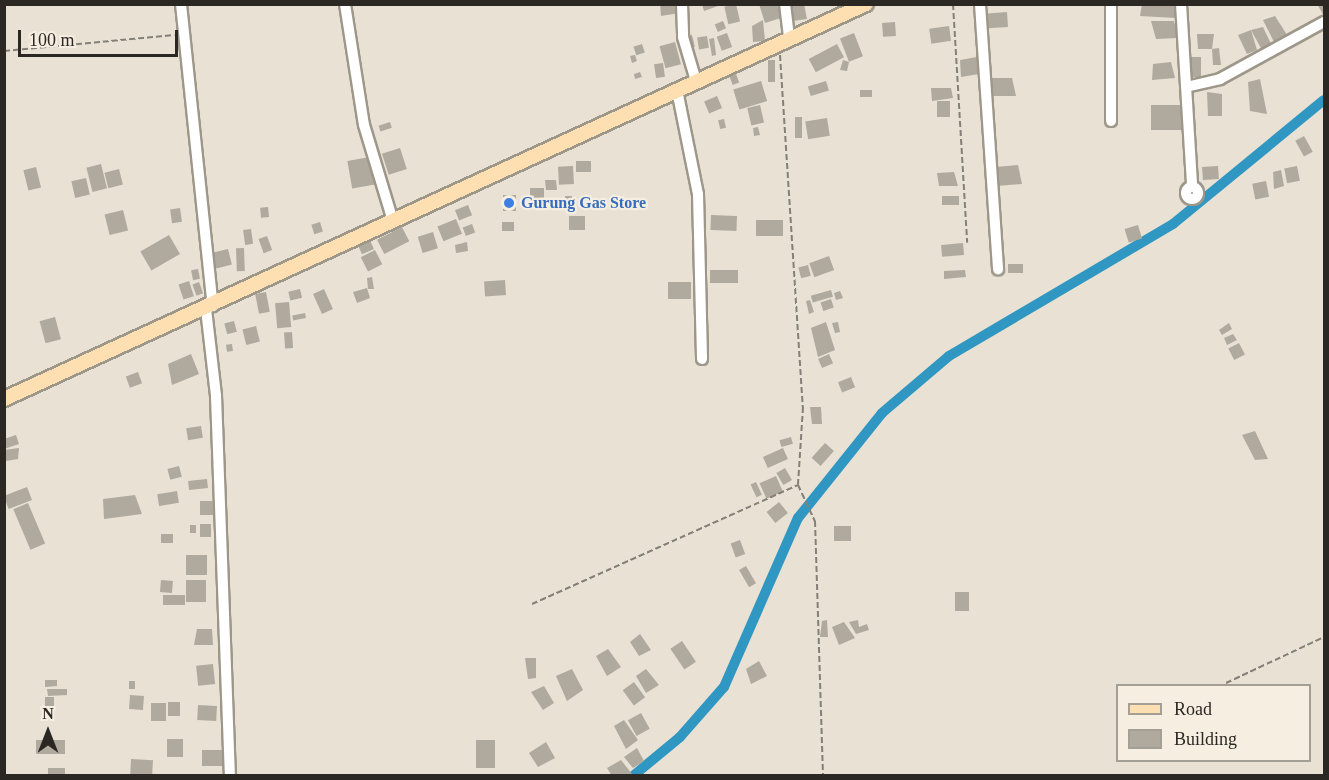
<!DOCTYPE html>
<html>
<head>
<meta charset="utf-8">
<style>
	body { margin:0 }
	#map { position:relative; width:1329px; height:780px; overflow:hidden; background:#e8e1d4; font-family:Georgia,serif }
	div>[style] { position:absolute }
	.canal>* { height:10px; margin:-5px; padding:0 5px; transform-origin:5px; border-radius:5px; background:#2f97c2 }
	.building>* { inset:0; background:#b0a99d; transform-origin:0 0 }
	.path>* { height:2px; margin-top:-1px; transform-origin:0; background:repeating-linear-gradient(90deg,#847f77 0 6px,transparent 0 9px) }
	.roads { filter:drop-shadow(2px 0 #9d978a) drop-shadow(-2px 0 #9d978a) drop-shadow(0 2px #9d978a) drop-shadow(0 -2px #9d978a) }
	.minor>* { height:10px; margin:-5px; padding:0 5px; transform-origin:5px; border-radius:5px; background:#fff }
	.minor>.ring { margin:-5px; padding:0; box-sizing:content-box; background:none; border:10px solid #fff; border-radius:50% }
	.major>* { height:14px; margin:-7px; padding:0 7px; transform-origin:7px; border-radius:7px; background:#fddfb2 }
	.dots>* { width:16px; height:16px; translate:-50% -50%; box-sizing:border-box; border:3px solid #f5eee1; border-radius:50% }
	span { translate:-50% -50%; white-space:nowrap; text-align:center; line-height:1.15; -webkit-text-stroke:4.5px #f5eee1; paint-order:stroke }
	.shop-label { font-size:16px; color:#366cbe; font-weight:700 }
	.left { translate:0 -50%; text-align:left }
	.frame { position:absolute; inset:0; border:6px solid #2b2823; pointer-events:none }
	.legend { position:absolute; left:1116px; top:684px; width:195px; height:78px; box-sizing:border-box; background:#f5eee1; border:2px solid #a49f95; margin:0; padding:8px 10px; list-style:none; font-size:18px; color:#2b2823 }
	.legend li { display:flex; align-items:center; gap:12px; height:30px }
	.legend b { width:30px; border:2px solid #a49f95 }
	.north { position:absolute; left:18px; top:702px; width:60px; height:60px; -webkit-text-stroke:4px #f5eee1; paint-order:stroke; rotate:0deg; font-size:16px; font-weight:700; line-height:24px; text-align:center; color:#2b2823 }
	.north::after { content:''; display:block; margin:auto; width:21px; height:27px; background:#2b2823; clip-path:polygon(50% 0,100% 100%,50% 72%,0 100%) }
	.scale { position:absolute; left:18px; top:30px; width:160px; height:27px; box-sizing:border-box; border:3px solid #2b2823; border-top:0; padding-left:8px; font-size:18px; line-height:21px; white-space:nowrap; color:#2b2823; -webkit-text-stroke:4px #f5eee1; paint-order:stroke }
</style>
</head>
<body>
<div id="map">
	<div class="canal">
		<div style="left:633px;top:776px;width:61px;rotate:-39.7deg"></div>
		<div style="left:680px;top:737px;width:67px;rotate:-48.7deg"></div>
		<div style="left:724px;top:687px;width:184px;rotate:-66.4deg"></div>
		<div style="left:798px;top:518px;width:134px;rotate:-51.3deg"></div>
		<div style="left:882px;top:413px;width:88px;rotate:-40.4deg"></div>
		<div style="left:949px;top:356px;width:260px;rotate:-30.5deg"></div>
		<div style="left:1173px;top:224px;width:195px;rotate:-39.4deg"></div>
	</div>
	<div class="building">
		<div style="clip-path:polygon(660px 4px,678px 4px,680px 13px,661px 16px)"></div>
		<div style="clip-path:polygon(702px 4px,718px 4px,718px 6px,704px 11px)"></div>
		<div style="left:736px;top:4px;width:18px;height:12px;rotate:77deg"></div>
		<div style="clip-path:polygon(759px 4px,777px 4px,781px 18px,765px 23px)"></div>
		<div style="clip-path:polygon(790px 4px,804px 4px,807px 19px,793px 21px)"></div>
		<div style="clip-path:polygon(1142px 4px,1175px 4px,1175px 18px,1140px 16px)"></div>
		<div style="clip-path:polygon(1317px 4px,1324px 4px,1324px 16px)"></div>
		<div style="left:1007px;top:12px;width:15px;height:20px;rotate:86deg"></div>
		<div style="clip-path:polygon(1275px 16px,1289px 38px,1275px 44px,1263px 20px)"></div>
		<div style="clip-path:polygon(763px 20px,765px 41px,753px 42px,752px 26px)"></div>
		<div style="left:723px;top:21px;width:8px;height:9px;rotate:67deg"></div>
		<div style="clip-path:polygon(1151px 21px,1174px 21px,1178px 38px,1156px 39px)"></div>
		<div style="left:895px;top:22px;width:14px;height:13px;rotate:86deg"></div>
		<div style="left:949px;top:26px;width:15px;height:20px;rotate:82deg"></div>
		<div style="clip-path:polygon(1263px 27px,1272px 46px,1262px 50px,1251px 30px)"></div>
		<div style="clip-path:polygon(1251px 30px,1257px 50px,1247px 54px,1238px 35px)"></div>
		<div style="left:727px;top:33px;width:15px;height:11px;rotate:70deg"></div>
		<div style="left:854px;top:33px;width:25px;height:15px;rotate:69deg"></div>
		<div style="clip-path:polygon(1197px 34px,1214px 34px,1212px 49px,1198px 49px)"></div>
		<div style="left:692px;top:35px;width:12px;height:7px;rotate:76deg"></div>
		<div style="left:707px;top:36px;width:12px;height:10px;rotate:81deg"></div>
		<div style="clip-path:polygon(714px 38px,716px 55px,712px 56px,709px 39px)"></div>
		<div style="left:675px;top:42px;width:23px;height:16px;rotate:75deg"></div>
		<div style="left:642px;top:44px;width:9px;height:9px;rotate:72deg"></div>
		<div style="left:837px;top:44px;width:15px;height:32px;rotate:62deg"></div>
		<div style="clip-path:polygon(1219px 48px,1221px 65px,1213px 65px,1212px 49px)"></div>
		<div style="clip-path:polygon(635px 55px,637px 61px,632px 63px,630px 56px)"></div>
		<div style="clip-path:polygon(977px 57px,979px 74px,961px 77px,960px 60px)"></div>
		<div style="left:1191px;top:57px;width:10px;height:20px"></div>
		<div style="left:768px;top:60px;width:7px;height:22px"></div>
		<div style="clip-path:polygon(843px 60px,849px 62px,847px 71px,840px 70px)"></div>
		<div style="clip-path:polygon(1171px 62px,1175px 78px,1152px 80px,1153px 64px)"></div>
		<div style="left:663px;top:63px;width:14px;height:9px;rotate:82deg"></div>
		<div style="clip-path:polygon(640px 72px,642px 77px,635px 79px,634px 74px)"></div>
		<div style="left:736px;top:74px;width:9px;height:7px;rotate:69deg"></div>
		<div style="clip-path:polygon(990px 78px,1012px 78px,1016px 96px,991px 96px)"></div>
		<div style="clip-path:polygon(1260px 79px,1267px 114px,1250px 111px,1248px 82px)"></div>
		<div style="left:761px;top:81px;width:21px;height:29px;rotate:73deg"></div>
		<div style="left:826px;top:81px;width:10px;height:19px;rotate:73deg"></div>
		<div style="clip-path:polygon(931px 88px,951px 88px,953px 98px,932px 101px)"></div>
		<div style="left:860px;top:90px;width:12px;height:7px"></div>
		<div style="clip-path:polygon(1207px 92px,1222px 94px,1222px 116px,1208px 116px)"></div>
		<div style="left:717px;top:96px;width:13px;height:14px;rotate:67deg"></div>
		<div style="left:937px;top:101px;width:13px;height:16px"></div>
		<div style="left:760px;top:105px;width:18px;height:13px;rotate:77deg"></div>
		<div style="left:1151px;top:105px;width:31px;height:25px"></div>
		<div style="left:795px;top:117px;width:7px;height:21px"></div>
		<div style="left:827px;top:118px;width:18px;height:22px;rotate:81deg"></div>
		<div style="left:724px;top:119px;width:9px;height:6px;rotate:77deg"></div>
		<div style="left:390px;top:122px;width:6px;height:12px;rotate:72deg"></div>
		<div style="clip-path:polygon(758px 127px,760px 135px,754px 136px,753px 128px)"></div>
		<div style="left:1304px;top:136px;width:18px;height:10px;rotate:61deg"></div>
		<div style="left:400px;top:148px;width:22px;height:19px;rotate:72deg"></div>
		<div style="left:370px;top:157px;width:28px;height:23px;rotate:80deg"></div>
		<div style="left:576px;top:161px;width:15px;height:11px"></div>
		<div style="left:101px;top:164px;width:25px;height:15px;rotate:76deg"></div>
		<div style="clip-path:polygon(1018px 165px,1022px 184px,996px 186px,996px 167px)"></div>
		<div style="left:573px;top:166px;width:18px;height:15px;rotate:87deg"></div>
		<div style="left:1218px;top:166px;width:13px;height:16px;rotate:86deg"></div>
		<div style="left:1297px;top:166px;width:15px;height:13px;rotate:79deg"></div>
		<div style="left:36px;top:167px;width:21px;height:13px;rotate:76deg"></div>
		<div style="left:119px;top:169px;width:16px;height:15px;rotate:76deg"></div>
		<div style="clip-path:polygon(1281px 170px,1284px 186px,1274px 189px,1273px 172px)"></div>
		<div style="clip-path:polygon(954px 172px,958px 186px,939px 186px,937px 173px)"></div>
		<div style="left:86px;top:178px;width:17px;height:15px;rotate:77deg"></div>
		<div style="clip-path:polygon(545px 180px,556px 180px,557px 190px,546px 190px)"></div>
		<div style="left:1266px;top:181px;width:16px;height:14px;rotate:79deg"></div>
		<div style="left:530px;top:188px;width:14px;height:19px"></div>
		<div style="left:503px;top:195px;width:13px;height:16px"></div>
		<div style="left:565px;top:196px;width:7px;height:10px"></div>
		<div style="left:959px;top:196px;width:9px;height:17px;rotate:90deg"></div>
		<div style="left:468px;top:205px;width:11px;height:14px;rotate:68deg"></div>
		<div style="left:268px;top:207px;width:10px;height:8px;rotate:84deg"></div>
		<div style="left:180px;top:208px;width:14px;height:10px;rotate:82deg"></div>
		<div style="left:123px;top:210px;width:21px;height:19px;rotate:76deg"></div>
		<div style="left:711px;top:215px;width:26px;height:15px;rotate:2deg"></div>
		<div style="left:585px;top:216px;width:14px;height:16px;rotate:90deg"></div>
		<div style="left:456px;top:219px;width:16px;height:20px;rotate:68deg"></div>
		<div style="left:756px;top:220px;width:27px;height:16px"></div>
		<div style="left:320px;top:222px;width:10px;height:9px;rotate:73deg"></div>
		<div style="left:502px;top:222px;width:12px;height:9px"></div>
		<div style="left:472px;top:224px;width:9px;height:10px;rotate:69deg"></div>
		<div style="left:1138px;top:225px;width:14px;height:14px;rotate:73deg"></div>
		<div style="left:402px;top:227px;width:16px;height:28px;rotate:63deg"></div>
		<div style="left:251px;top:229px;width:15px;height:8px;rotate:82deg"></div>
		<div style="left:433px;top:232px;width:17px;height:16px;rotate:73deg"></div>
		<div style="left:169px;top:235px;width:22px;height:33px;rotate:60deg"></div>
		<div style="left:267px;top:236px;width:15px;height:9px;rotate:70deg"></div>
		<div style="left:369px;top:238px;width:12px;height:13px;rotate:66deg"></div>
		<div style="clip-path:polygon(467px 242px,468px 251px,456px 253px,455px 245px)"></div>
		<div style="left:963px;top:243px;width:12px;height:22px;rotate:85deg"></div>
		<div style="left:244px;top:248px;width:23px;height:8px;rotate:88deg"></div>
		<div style="left:228px;top:249px;width:16px;height:16px;rotate:76deg"></div>
		<div style="left:375px;top:250px;width:16px;height:16px;rotate:63deg"></div>
		<div style="left:829px;top:256px;width:15px;height:21px;rotate:70deg"></div>
		<div style="left:1008px;top:264px;width:15px;height:9px"></div>
		<div style="left:808px;top:265px;width:11px;height:10px;rotate:75deg"></div>
		<div style="left:198px;top:269px;width:10px;height:7px;rotate:79deg"></div>
		<div style="left:710px;top:270px;width:28px;height:13px"></div>
		<div style="clip-path:polygon(965px 270px,966px 277px,944px 279px,944px 271px)"></div>
		<div style="clip-path:polygon(372px 277px,374px 289px,368px 289px,367px 278px)"></div>
		<div style="left:505px;top:280px;width:15px;height:21px;rotate:86deg"></div>
		<div style="left:189px;top:281px;width:16px;height:11px;rotate:72deg"></div>
		<div style="left:199px;top:282px;width:12px;height:7px;rotate:70deg"></div>
		<div style="left:668px;top:282px;width:23px;height:17px"></div>
		<div style="clip-path:polygon(367px 288px,370px 298px,357px 303px,353px 292px)"></div>
		<div style="left:300px;top:289px;width:9px;height:12px;rotate:77deg"></div>
		<div style="left:324px;top:289px;width:22px;height:12px;rotate:66deg"></div>
		<div style="left:831px;top:290px;width:7px;height:21px;rotate:74deg"></div>
		<div style="clip-path:polygon(840px 291px,843px 298px,836px 300px,834px 293px)"></div>
		<div style="left:266px;top:292px;width:20px;height:11px;rotate:79deg"></div>
		<div style="left:831px;top:299px;width:9px;height:11px;rotate:72deg"></div>
		<div style="clip-path:polygon(810px 300px,814px 312px,809px 314px,806px 301px)"></div>
		<div style="left:289px;top:302px;width:25px;height:14px;rotate:85deg"></div>
		<div style="left:305px;top:313px;width:5px;height:13px;rotate:79deg"></div>
		<div style="left:55px;top:317px;width:23px;height:16px;rotate:75deg"></div>
		<div style="left:234px;top:321px;width:11px;height:10px;rotate:75deg"></div>
		<div style="clip-path:polygon(826px 322px,835px 350px,818px 357px,811px 328px)"></div>
		<div style="clip-path:polygon(838px 322px,840px 332px,835px 333px,832px 323px)"></div>
		<div style="clip-path:polygon(1229px 323px,1232px 329px,1222px 335px,1219px 330px)"></div>
		<div style="left:256px;top:326px;width:16px;height:14px;rotate:76deg"></div>
		<div style="left:292px;top:332px;width:16px;height:8px;rotate:86deg"></div>
		<div style="clip-path:polygon(1233px 334px,1237px 340px,1227px 345px,1224px 338px)"></div>
		<div style="left:1239px;top:343px;width:13px;height:12px;rotate:63deg"></div>
		<div style="left:232px;top:344px;width:7px;height:6px;rotate:82deg"></div>
		<div style="clip-path:polygon(191px 354px,199px 374px,172px 385px,168px 364px)"></div>
		<div style="left:829px;top:354px;width:10px;height:12px;rotate:66deg"></div>
		<div style="left:138px;top:372px;width:12px;height:13px;rotate:70deg"></div>
		<div style="left:851px;top:377px;width:11px;height:14px;rotate:68deg"></div>
		<div style="clip-path:polygon(810px 407px,821px 407px,822px 424px,812px 424px)"></div>
		<div style="left:201px;top:426px;width:12px;height:15px;rotate:81deg"></div>
		<div style="clip-path:polygon(1255px 431px,1268px 459px,1255px 460px,1242px 435px)"></div>
		<div style="clip-path:polygon(16px 435px,19px 444px,4px 449px,4px 439px)"></div>
		<div style="left:791px;top:437px;width:7px;height:12px;rotate:74deg"></div>
		<div style="left:825px;top:443px;width:12px;height:20px;rotate:42deg"></div>
		<div style="clip-path:polygon(19px 448px,18px 459px,6px 461px,4px 450px)"></div>
		<div style="left:783px;top:448px;width:12px;height:22px;rotate:66deg"></div>
		<div style="left:179px;top:466px;width:11px;height:12px;rotate:75deg"></div>
		<div style="left:785px;top:468px;width:14px;height:10px;rotate:60deg"></div>
		<div style="left:776px;top:476px;width:17px;height:18px;rotate:66deg"></div>
		<div style="left:207px;top:479px;width:9px;height:19px;rotate:84deg"></div>
		<div style="left:756px;top:482px;width:14px;height:6px;rotate:65deg"></div>
		<div style="left:27px;top:487px;width:14px;height:25px;rotate:69deg"></div>
		<div style="left:177px;top:491px;width:12px;height:20px;rotate:81deg"></div>
		<div style="clip-path:polygon(135px 495px,142px 514px,104px 519px,103px 499px)"></div>
		<div style="left:215px;top:501px;width:14px;height:15px;rotate:90deg"></div>
		<div style="left:779px;top:502px;width:14px;height:16px;rotate:51deg"></div>
		<div style="left:28px;top:503px;width:44px;height:16px;rotate:67deg"></div>
		<div style="left:200px;top:524px;width:11px;height:13px"></div>
		<div style="left:190px;top:525px;width:6px;height:8px"></div>
		<div style="left:834px;top:526px;width:17px;height:15px"></div>
		<div style="left:161px;top:534px;width:12px;height:9px"></div>
		<div style="left:740px;top:540px;width:15px;height:10px;rotate:70deg"></div>
		<div style="left:186px;top:555px;width:21px;height:20px"></div>
		<div style="left:746px;top:566px;width:20px;height:8px;rotate:60deg"></div>
		<div style="left:161px;top:580px;width:12px;height:12px;rotate:5deg"></div>
		<div style="left:186px;top:580px;width:20px;height:22px"></div>
		<div style="left:955px;top:592px;width:14px;height:19px"></div>
		<div style="left:163px;top:595px;width:22px;height:10px"></div>
		<div style="clip-path:polygon(827px 620px,828px 637px,820px 637px,822px 621px)"></div>
		<div style="clip-path:polygon(858px 620px,859px 627px,867px 624px,869px 630px,856px 634px,849px 622px)"></div>
		<div style="clip-path:polygon(844px 622px,855px 638px,839px 645px,832px 627px)"></div>
		<div style="clip-path:polygon(197px 629px,212px 629px,213px 645px,194px 645px)"></div>
		<div style="clip-path:polygon(640px 634px,651px 650px,639px 656px,630px 642px)"></div>
		<div style="left:682px;top:641px;width:25px;height:14px;rotate:56deg"></div>
		<div style="clip-path:polygon(608px 649px,621px 667px,607px 676px,596px 656px)"></div>
		<div style="clip-path:polygon(525px 658px,536px 658px,536px 678px,528px 679px)"></div>
		<div style="clip-path:polygon(759px 661px,767px 676px,751px 684px,746px 669px)"></div>
		<div style="left:213px;top:664px;width:20px;height:17px;rotate:84deg"></div>
		<div style="clip-path:polygon(572px 669px,583px 690px,567px 701px,556px 676px)"></div>
		<div style="clip-path:polygon(646px 669px,659px 685px,646px 693px,636px 676px)"></div>
		<div style="clip-path:polygon(45px 680px,57px 680px,57px 686px,45px 687px)"></div>
		<div style="left:129px;top:681px;width:6px;height:8px"></div>
		<div style="left:634px;top:682px;width:19px;height:14px;rotate:54deg"></div>
		<div style="clip-path:polygon(544px 686px,554px 703px,543px 710px,531px 692px)"></div>
		<div style="clip-path:polygon(47px 689px,67px 689px,67px 695px,48px 696px)"></div>
		<div style="left:130px;top:695px;width:14px;height:14px;rotate:4deg"></div>
		<div style="left:45px;top:697px;width:9px;height:9px"></div>
		<div style="left:168px;top:702px;width:12px;height:14px"></div>
		<div style="left:151px;top:703px;width:15px;height:18px"></div>
		<div style="left:198px;top:705px;width:19px;height:15px;rotate:3deg"></div>
		<div style="left:641px;top:713px;width:18px;height:15px;rotate:61deg"></div>
		<div style="clip-path:polygon(624px 720px,638px 740px,626px 749px,614px 726px)"></div>
		<div style="left:183px;top:739px;width:18px;height:16px;rotate:90deg"></div>
		<div style="left:36px;top:740px;width:29px;height:14px"></div>
		<div style="left:476px;top:740px;width:19px;height:28px"></div>
		<div style="clip-path:polygon(546px 742px,555px 758px,538px 767px,529px 753px)"></div>
		<div style="clip-path:polygon(637px 748px,644px 761px,633px 768px,624px 757px)"></div>
		<div style="left:202px;top:750px;width:23px;height:16px"></div>
		<div style="left:131px;top:759px;width:22px;height:15px;rotate:3deg"></div>
		<div style="clip-path:polygon(621px 760px,632px 774px,612px 776px,607px 768px)"></div>
		<div style="left:65px;top:768px;width:8px;height:17px;rotate:90deg"></div>
	</div>
	<div class="path">
		<div style="left:953px;top:4px;width:239px;rotate:86.6deg"></div>
		<div style="left:4px;top:51px;width:171px;rotate:-5.4deg"></div>
		<div style="left:780px;top:55px;width:353px;rotate:86.3deg"></div>
		<div style="left:803px;top:407px;width:78px;rotate:93.7deg"></div>
		<div style="left:798px;top:485px;width:40px;rotate:65deg"></div>
		<div style="left:815px;top:521px;width:255px;rotate:88.2deg"></div>
		<div style="left:532px;top:604px;width:291px;rotate:-24.1deg"></div>
		<div style="left:1226px;top:683px;width:108px;rotate:-25.1deg"></div>
	</div>
	<div class="roads">
		<div class="minor">
			<div style="left:181px;top:4px;width:304px;rotate:84deg"></div>
			<div style="left:345px;top:4px;width:122px;rotate:81.1deg"></div>
			<div style="left:364px;top:125px;width:97px;rotate:73.2deg"></div>
			<div style="left:682px;top:4px;width:33px;rotate:88deg"></div>
			<div style="left:683px;top:37px;width:46px;rotate:73.5deg"></div>
			<div style="left:785px;top:4px;width:34px;rotate:83deg"></div>
			<div style="left:980px;top:4px;width:266px;rotate:86.1deg"></div>
			<div style="left:1111px;top:4px;width:117px;rotate:90deg"></div>
			<div style="left:1181px;top:4px;width:182px;rotate:86.5deg"></div>
			<div style="left:1186px;top:87px;width:35px;rotate:-13deg"></div>
			<div style="left:1220px;top:79px;width:119px;rotate:-28.7deg"></div>
			<div style="left:677px;top:90px;width:106px;rotate:78.6deg"></div>
			<div style="left:698px;top:194px;width:165px;rotate:88.6deg"></div>
			<div class="ring" style="left:1186px;top:187px;width:2px;height:2px"></div>
			<div style="left:206px;top:309px;width:88px;rotate:83.4deg"></div>
			<div style="left:216px;top:396px;width:380px;rotate:87.9deg"></div>
		</div>
		<div class="major">
			<div style="left:4px;top:399px;width:948px;rotate:-24.62deg"></div>
		</div>
	</div>
	<div class="dots">
		<div style="left:509px;top:203px;background:#3f7fe0"></div>
	</div>
	<div class="shop-label">
		<span class="left" style="left:521px;top:203px">Gurung Gas Store</span>
	</div>
	<div class="frame"></div>
	<ul class="legend">
	<li><b style="height:8px;background:#fddfb2"></b>Road</li>
	<li><b style="height:16px;background:#b0a99d"></b>Building</li>
	</ul>
	<div class="north">N</div>
	<div class="scale">100 m</div>
</div>
</body>
</html>
